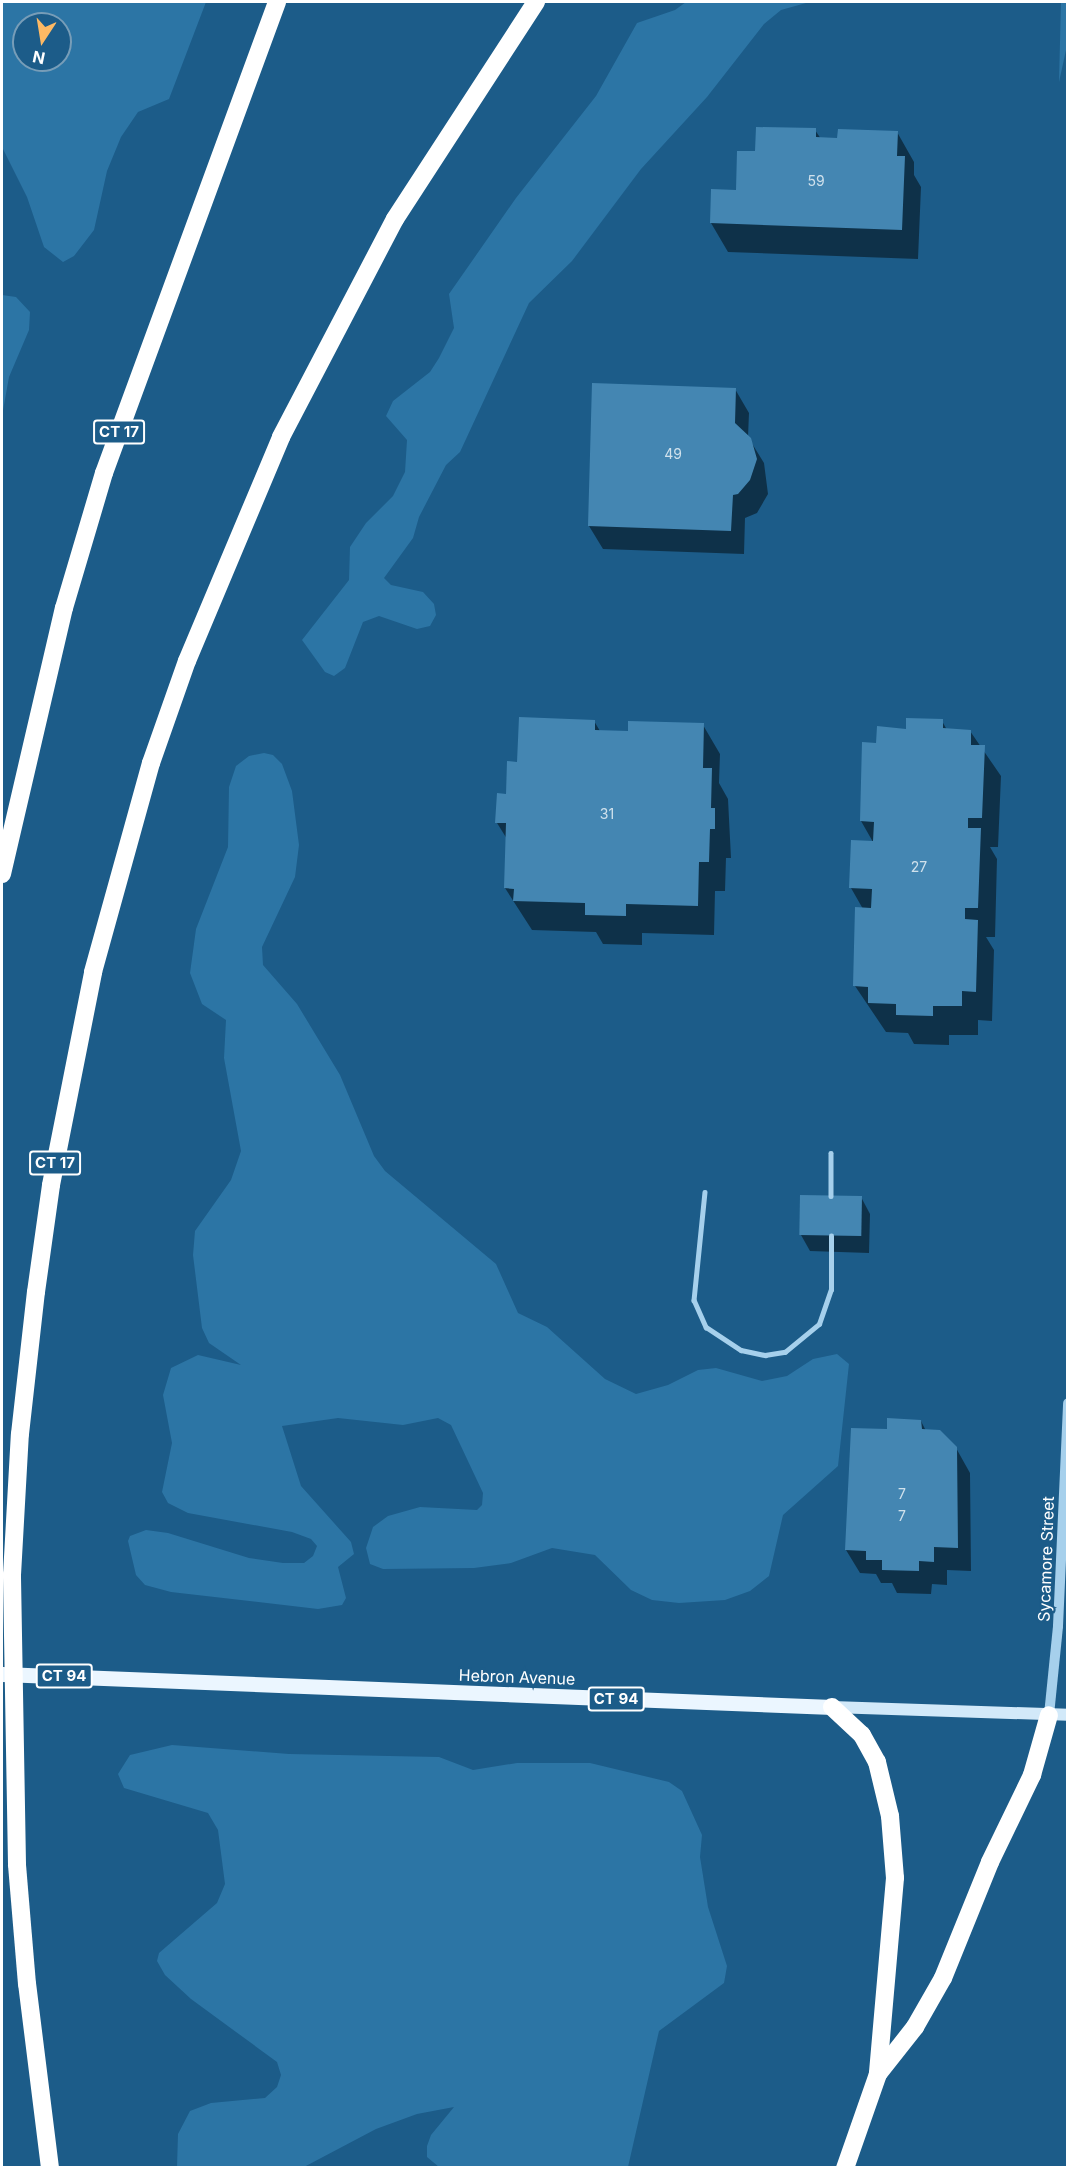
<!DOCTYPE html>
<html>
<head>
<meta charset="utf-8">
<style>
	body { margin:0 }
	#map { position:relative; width:1069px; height:2169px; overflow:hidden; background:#1c5c89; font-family:Inter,sans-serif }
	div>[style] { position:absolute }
	.green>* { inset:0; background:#2c75a5 }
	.shadow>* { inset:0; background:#0007 }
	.building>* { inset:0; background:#4486b2; transform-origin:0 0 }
	.service>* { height:4.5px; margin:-2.25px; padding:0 2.25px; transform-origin:2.25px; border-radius:2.25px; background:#a6d0ec }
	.tertiary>* { height:10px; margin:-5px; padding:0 5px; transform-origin:5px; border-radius:5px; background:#a6d0ec }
	.secondary>* { height:12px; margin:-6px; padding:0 6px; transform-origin:6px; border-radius:6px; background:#d2e9f9 }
	.primary>* { height:15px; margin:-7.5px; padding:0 7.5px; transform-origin:7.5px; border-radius:7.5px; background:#ebf6ff }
	.motorway>* { height:18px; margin:-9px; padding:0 9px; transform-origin:9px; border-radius:9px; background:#fff }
	span { translate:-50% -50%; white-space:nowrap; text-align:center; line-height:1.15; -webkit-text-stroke:4.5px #1c5c89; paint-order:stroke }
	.number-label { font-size:14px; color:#d0e1ec }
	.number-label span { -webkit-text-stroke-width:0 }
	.shield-label span { padding:2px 4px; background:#1c5c89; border:2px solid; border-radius:4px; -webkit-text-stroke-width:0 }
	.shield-label { font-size:15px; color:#fff; font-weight:700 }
	.street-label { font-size:16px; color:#fff }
	.frame { position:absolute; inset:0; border:3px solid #fff; pointer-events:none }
	.north { position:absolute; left:12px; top:12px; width:60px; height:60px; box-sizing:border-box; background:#1c5c89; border:2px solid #779db8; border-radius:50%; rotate:192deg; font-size:16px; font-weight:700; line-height:24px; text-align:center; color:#fff }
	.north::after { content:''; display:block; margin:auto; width:21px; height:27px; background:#fdb964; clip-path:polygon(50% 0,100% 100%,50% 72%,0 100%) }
</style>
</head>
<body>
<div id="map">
	<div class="green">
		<div style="clip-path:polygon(evenodd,2px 2px,206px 2px,169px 99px,138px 112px,121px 137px,107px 171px,94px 230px,74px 256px,63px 262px,44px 247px,27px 197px,2px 147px,2px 2px,24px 24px,60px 24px,60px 60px,24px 60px,24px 24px)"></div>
		<div style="clip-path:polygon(686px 2px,889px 2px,806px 3px,781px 10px,764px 24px,707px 97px,641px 169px,572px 261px,529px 303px,460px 452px,446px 465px,419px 517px,413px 538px,384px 578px,391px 585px,423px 592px,434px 604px,436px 615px,430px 626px,417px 629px,379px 616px,363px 622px,345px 668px,334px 676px,325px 672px,302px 640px,349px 580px,350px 547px,366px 523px,393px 496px,405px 472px,407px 440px,386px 416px,393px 401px,430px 372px,439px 358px,454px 328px,449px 294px,516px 198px,596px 96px,637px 23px,675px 10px)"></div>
		<div style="clip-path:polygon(1061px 2px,1067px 2px,1068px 41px,1059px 82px)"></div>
		<div style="clip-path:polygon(2px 295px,16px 297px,30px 312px,29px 330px,9px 377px,2px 416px)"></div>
		<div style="clip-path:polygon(264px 753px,273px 755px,282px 764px,292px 791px,299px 845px,295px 877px,262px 947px,263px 965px,297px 1004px,340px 1075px,374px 1156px,385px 1171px,496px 1264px,518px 1313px,547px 1327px,605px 1379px,636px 1394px,668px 1385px,698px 1370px,716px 1368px,762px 1381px,787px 1376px,813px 1359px,837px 1354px,849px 1364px,838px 1466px,783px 1515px,769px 1576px,750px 1591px,725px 1600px,679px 1603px,652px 1600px,631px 1590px,595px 1555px,552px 1548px,511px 1563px,474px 1568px,383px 1569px,370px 1564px,366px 1548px,373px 1527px,388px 1516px,420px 1507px,477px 1510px,482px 1505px,483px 1493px,451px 1425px,438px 1418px,403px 1425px,338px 1418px,282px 1426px,301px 1486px,351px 1542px,354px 1554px,338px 1567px,346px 1598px,342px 1605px,318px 1609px,171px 1592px,145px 1585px,136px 1575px,128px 1541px,130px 1536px,146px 1530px,168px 1533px,249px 1558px,283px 1563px,304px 1563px,313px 1556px,317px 1546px,311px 1539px,292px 1532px,188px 1513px,168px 1503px,162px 1492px,172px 1443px,163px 1395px,171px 1368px,198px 1355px,241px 1365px,209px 1343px,202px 1328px,193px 1255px,195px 1231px,231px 1180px,241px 1151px,224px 1058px,226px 1020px,202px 1004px,190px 973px,196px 929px,228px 847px,229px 787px,236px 766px,249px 756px)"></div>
		<div style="clip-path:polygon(172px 1745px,289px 1754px,439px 1757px,473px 1770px,517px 1763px,590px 1763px,669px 1782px,682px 1791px,702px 1835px,700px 1857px,708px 1907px,727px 1966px,724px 1983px,659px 2031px,628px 2167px,439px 2167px,427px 2157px,427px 2146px,431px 2135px,454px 2107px,417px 2114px,376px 2129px,304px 2167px,177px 2167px,178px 2134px,190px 2111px,211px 2103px,265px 2098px,277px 2087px,281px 2075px,277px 2062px,191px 1999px,165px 1975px,157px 1961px,159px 1953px,217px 1903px,225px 1884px,218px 1830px,208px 1813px,124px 1788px,118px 1774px,130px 1755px)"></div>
	</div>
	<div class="shadow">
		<div style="clip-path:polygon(815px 130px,821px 139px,839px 140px,897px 132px,914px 162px,914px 175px,921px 187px,918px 259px,728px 252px,711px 223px,737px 191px,756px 153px)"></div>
		<div style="clip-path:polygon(735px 389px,749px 413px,748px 437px,764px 463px,768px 494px,757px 513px,745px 518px,744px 554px,603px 549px,589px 526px)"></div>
		<div style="clip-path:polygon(594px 721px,600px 731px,629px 733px,703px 725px,720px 754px,719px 783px,728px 799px,731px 858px,726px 858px,725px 891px,715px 891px,714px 935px,642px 933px,642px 945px,603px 944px,596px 932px,532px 930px,505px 888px,507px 839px,497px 823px,519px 764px)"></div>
		<div style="clip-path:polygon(942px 721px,947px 730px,970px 731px,1001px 776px,998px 847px,990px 847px,997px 859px,995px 937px,986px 937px,994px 950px,992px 1021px,978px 1020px,978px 1035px,949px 1035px,949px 1045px,914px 1044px,908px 1033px,886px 1032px,855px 986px,863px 909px,851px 888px,873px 842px,861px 821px,878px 744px)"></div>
		<div style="clip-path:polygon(861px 1197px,870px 1214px,869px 1253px,810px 1251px,801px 1235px)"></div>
		<div style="clip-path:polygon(921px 1421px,926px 1431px,956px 1448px,970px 1473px,971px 1571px,947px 1570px,947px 1585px,932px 1584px,931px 1594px,897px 1593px,892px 1583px,881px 1583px,876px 1574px,860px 1573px,846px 1550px,888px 1431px)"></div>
	</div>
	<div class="building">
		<div style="clip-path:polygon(756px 127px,816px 128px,816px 137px,837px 138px,838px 129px,898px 131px,897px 156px,905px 156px,902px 230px,710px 223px,711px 189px,736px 190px,737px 151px,755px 151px)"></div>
		<div style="clip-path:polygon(592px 383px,736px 388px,735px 423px,751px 438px,757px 459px,750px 480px,738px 494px,733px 495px,731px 531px,588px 526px)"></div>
		<div style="clip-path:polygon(519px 717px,595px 720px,595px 730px,628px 731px,628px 721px,704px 723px,703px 768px,712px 768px,711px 808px,715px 808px,715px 829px,710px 829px,709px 862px,699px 862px,698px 906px,626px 904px,626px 916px,585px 915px,585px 903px,513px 901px,514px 889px,504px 888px,506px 823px,495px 823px,497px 793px,506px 794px,507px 761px,517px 762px)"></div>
		<div style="clip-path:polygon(906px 718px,943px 719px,943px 728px,971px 730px,971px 745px,985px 745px,982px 818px,968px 818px,968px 828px,981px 828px,978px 908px,965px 908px,965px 919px,978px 920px,976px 992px,962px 991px,962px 1006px,933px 1006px,933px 1016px,896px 1015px,896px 1004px,868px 1003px,868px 987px,853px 986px,855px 907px,871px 908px,872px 889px,849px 888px,851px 840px,873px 841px,874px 822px,860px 821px,862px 742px,876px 743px,877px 726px,906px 729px)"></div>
		<div style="left:800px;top:1195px;width:62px;height:40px;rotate:1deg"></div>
		<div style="clip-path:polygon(887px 1418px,921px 1420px,922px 1429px,940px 1430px,957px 1447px,958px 1548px,934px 1547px,934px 1562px,919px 1561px,919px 1571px,882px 1570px,882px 1560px,866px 1560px,866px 1551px,845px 1550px,851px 1428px,887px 1429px)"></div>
	</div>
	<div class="service">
		<div style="left:831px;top:1153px;width:43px;rotate:90deg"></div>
		<div style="left:705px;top:1192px;width:109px;rotate:95.8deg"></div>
		<div style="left:694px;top:1300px;width:30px;rotate:66deg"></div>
		<div style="left:706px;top:1327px;width:42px;rotate:33.3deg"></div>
		<div style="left:741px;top:1350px;width:25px;rotate:12deg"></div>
		<div style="left:765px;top:1355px;width:20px;rotate:-9deg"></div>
		<div style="left:785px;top:1352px;width:44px;rotate:-39.5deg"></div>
		<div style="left:819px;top:1324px;width:36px;rotate:-71deg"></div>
		<div style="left:831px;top:1290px;width:54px;rotate:-90deg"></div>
	</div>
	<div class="tertiary">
		<div style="left:1049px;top:1715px;width:89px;rotate:-84.2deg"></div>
		<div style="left:1058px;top:1626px;width:223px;rotate:-87.4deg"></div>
	</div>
	<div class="secondary">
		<div style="left:832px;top:1707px;width:236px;rotate:1.9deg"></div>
	</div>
	<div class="primary">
		<div style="left:2px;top:1674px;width:831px;rotate:2.28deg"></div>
	</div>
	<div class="motorway">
		<div style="left:2px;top:874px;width:273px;rotate:-76.9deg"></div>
		<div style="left:64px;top:608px;width:141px;rotate:-73.5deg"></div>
		<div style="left:104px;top:473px;width:502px;rotate:-69.83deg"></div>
		<div style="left:832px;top:1707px;width:41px;rotate:43deg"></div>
		<div style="left:862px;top:1735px;width:31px;rotate:61deg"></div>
		<div style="left:877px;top:1762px;width:56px;rotate:76.5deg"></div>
		<div style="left:890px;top:1816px;width:62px;rotate:85.4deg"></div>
		<div style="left:895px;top:1878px;width:197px;rotate:95deg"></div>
		<div style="left:878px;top:2074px;width:100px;rotate:109.3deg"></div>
		<div style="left:878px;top:2074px;width:60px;rotate:-51.8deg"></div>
		<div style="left:915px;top:2027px;width:56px;rotate:-60.3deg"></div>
		<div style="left:943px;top:1978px;width:125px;rotate:-67.9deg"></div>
		<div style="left:990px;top:1862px;width:97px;rotate:-64.2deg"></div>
		<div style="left:1032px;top:1775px;width:62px;rotate:-74.2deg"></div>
		<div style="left:50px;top:2168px;width:185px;rotate:-97.1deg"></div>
		<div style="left:27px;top:1984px;width:120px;rotate:-94.8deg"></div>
		<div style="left:17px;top:1864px;width:289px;rotate:-91deg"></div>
		<div style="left:12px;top:1575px;width:141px;rotate:-86.8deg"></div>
		<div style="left:20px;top:1434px;width:143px;rotate:-83.6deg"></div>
		<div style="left:36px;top:1292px;width:108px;rotate:-82deg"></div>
		<div style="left:51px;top:1185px;width:217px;rotate:-78.8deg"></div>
		<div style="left:93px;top:972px;width:217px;rotate:-74.5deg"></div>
		<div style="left:151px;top:763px;width:108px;rotate:-70.6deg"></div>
		<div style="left:187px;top:661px;width:243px;rotate:-67.2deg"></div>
		<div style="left:281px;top:437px;width:246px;rotate:-62.4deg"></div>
		<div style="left:395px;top:219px;width:259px;rotate:-57deg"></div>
	</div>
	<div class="number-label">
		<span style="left:816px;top:181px">59</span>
		<span style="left:673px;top:454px">49</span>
		<span style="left:607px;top:814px">31</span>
		<span style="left:919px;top:867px">27</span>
		<span style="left:902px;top:1494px">7</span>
		<span style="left:902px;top:1516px">7</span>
	</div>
	<div class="shield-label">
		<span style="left:119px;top:432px">CT 17</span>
		<span style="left:55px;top:1163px">CT 17</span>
		<span style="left:64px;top:1676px">CT 94</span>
		<span style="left:616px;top:1699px">CT 94</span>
	</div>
	<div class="street-label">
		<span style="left:1046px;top:1559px;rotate:-88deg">Sycamore Street</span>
		<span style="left:517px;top:1677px;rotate:2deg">Hebron Avenue</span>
	</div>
	<div class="frame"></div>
	<div class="north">N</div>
</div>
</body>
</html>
